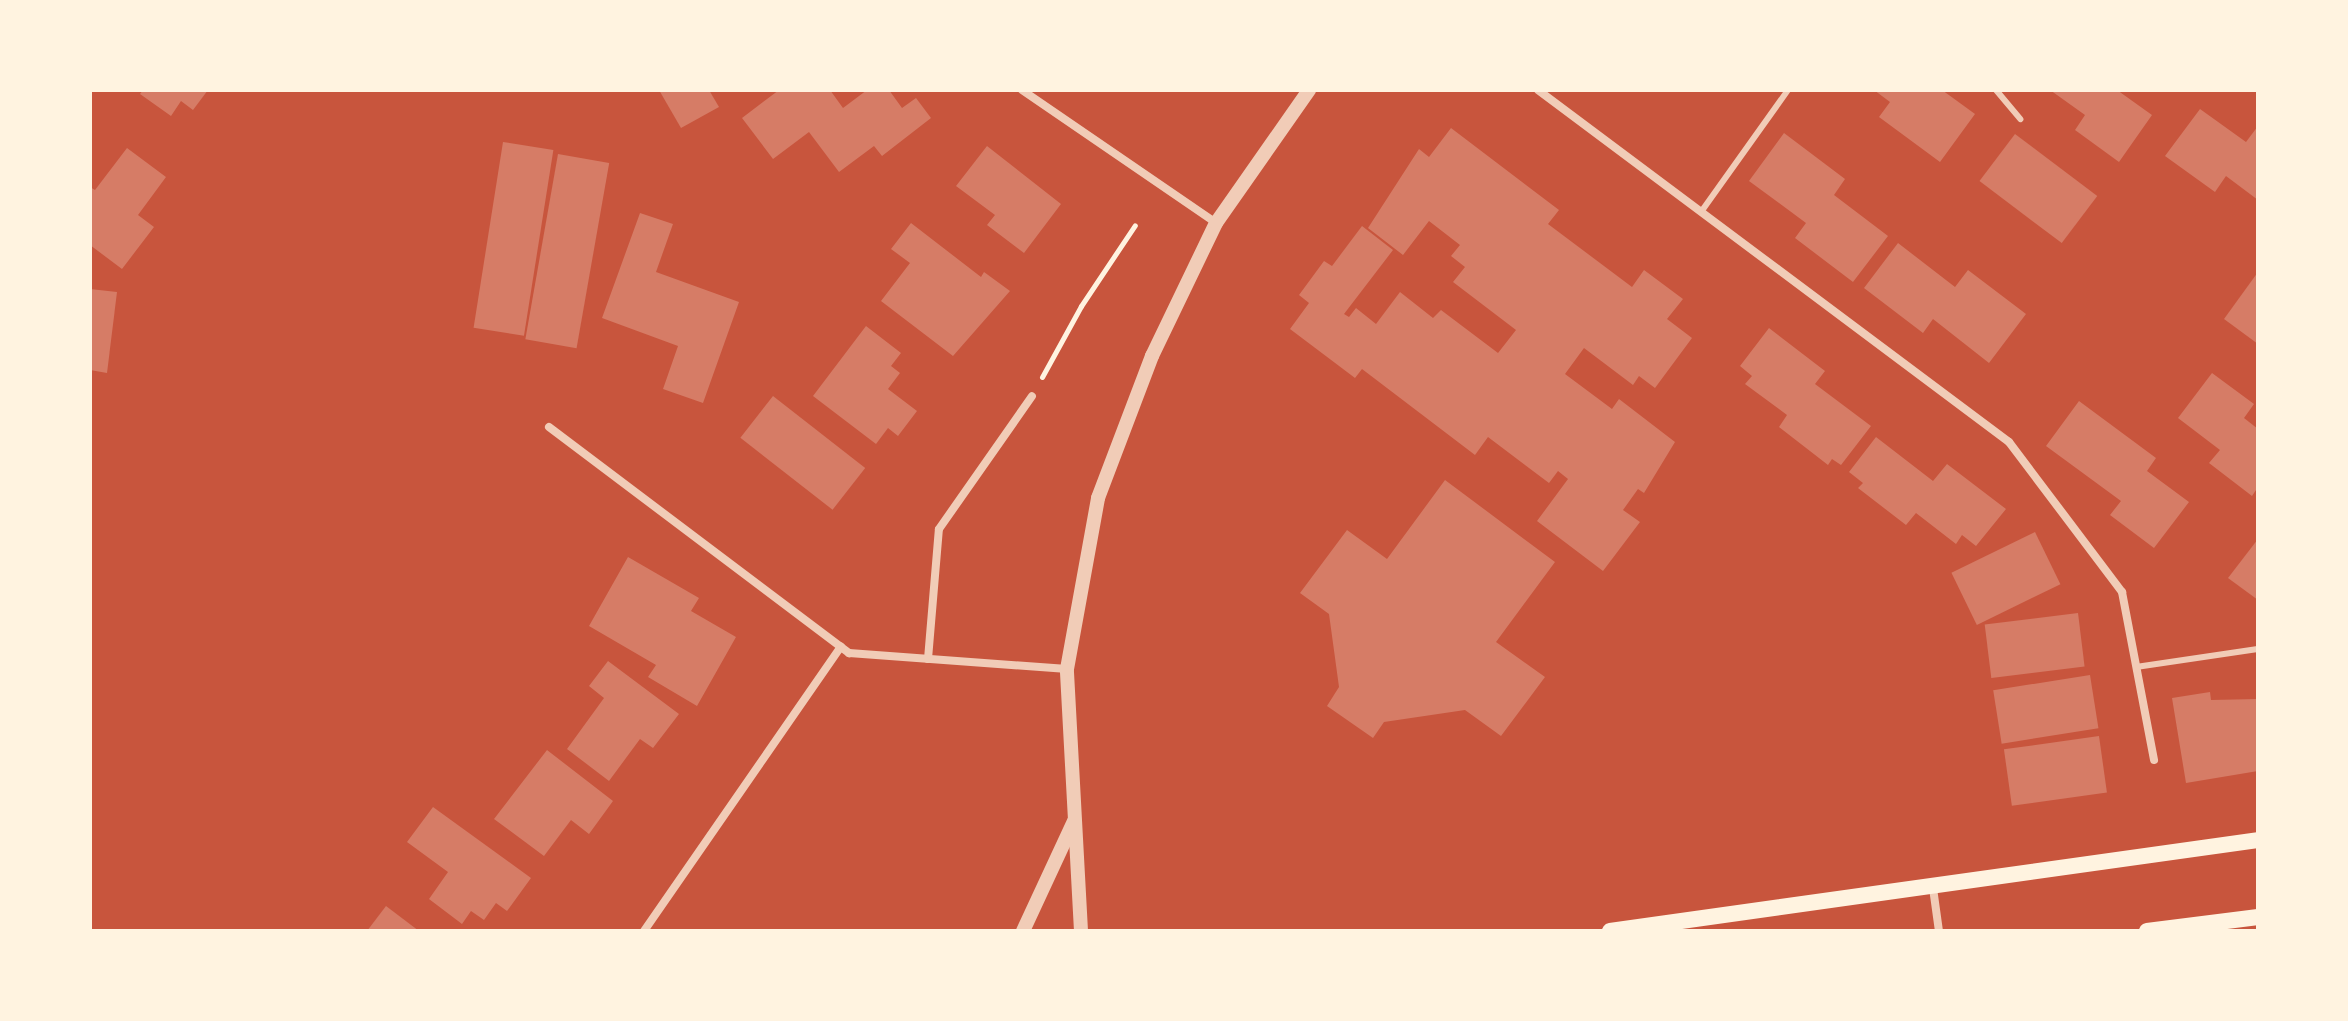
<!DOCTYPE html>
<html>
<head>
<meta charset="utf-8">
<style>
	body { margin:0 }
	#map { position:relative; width:2348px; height:1021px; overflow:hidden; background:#c8553d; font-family:Inter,sans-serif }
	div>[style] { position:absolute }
	.building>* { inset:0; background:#d67c66; transform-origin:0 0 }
	.path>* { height:5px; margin:-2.5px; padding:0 2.5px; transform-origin:2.5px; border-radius:2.5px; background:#fff3e0 }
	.service>* { height:6px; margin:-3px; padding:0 3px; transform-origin:3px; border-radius:3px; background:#f1ccb7 }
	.minor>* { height:8px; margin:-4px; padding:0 4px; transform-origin:4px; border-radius:4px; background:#f1ccb7 }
	.tertiary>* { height:14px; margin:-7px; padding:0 7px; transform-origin:7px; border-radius:7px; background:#f1ccb7 }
	.secondary>* { height:16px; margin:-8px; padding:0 8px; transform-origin:8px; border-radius:8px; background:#fff3e0 }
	span { translate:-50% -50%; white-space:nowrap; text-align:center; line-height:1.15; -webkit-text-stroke:7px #fff3e0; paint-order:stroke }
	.frame { position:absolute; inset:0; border:92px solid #fff3e0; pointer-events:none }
</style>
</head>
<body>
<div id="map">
	<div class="building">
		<div style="clip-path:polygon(143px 90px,208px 90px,193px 110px,181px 101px,171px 116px,140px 94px)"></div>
		<div style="clip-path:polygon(659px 90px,709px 90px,719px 107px,681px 128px)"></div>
		<div style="clip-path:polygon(779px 90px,830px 90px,843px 108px,867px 90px,889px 90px,902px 108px,916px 98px,931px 118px,882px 156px,874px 146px,839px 172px,809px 132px,773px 159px,742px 118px)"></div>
		<div style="clip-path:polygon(1874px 90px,1942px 90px,1975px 114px,1940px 162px,1879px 117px,1890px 102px)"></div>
		<div style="clip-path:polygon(2050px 90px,2117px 90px,2152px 115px,2119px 162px,2075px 130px,2085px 115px)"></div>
		<div style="clip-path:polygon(2200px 109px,2246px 142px,2258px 126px,2258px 200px,2226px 176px,2215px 192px,2165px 156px)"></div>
		<div style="clip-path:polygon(1451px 128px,1559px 210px,1548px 224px,1632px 287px,1644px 270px,1683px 299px,1667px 319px,1692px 338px,1655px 388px,1639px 376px,1633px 385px,1584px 348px,1565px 374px,1612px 409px,1619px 399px,1675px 442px,1644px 493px,1638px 489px,1623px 510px,1640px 522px,1603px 571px,1537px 521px,1568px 479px,1558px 471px,1549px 483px,1488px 437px,1475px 455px,1362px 369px,1355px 378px,1290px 329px,1309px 303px,1299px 295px,1324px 261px,1332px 266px,1362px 226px,1393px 250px,1344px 314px,1349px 317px,1356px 308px,1376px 324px,1400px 292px,1433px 318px,1441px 310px,1498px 353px,1516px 330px,1453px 282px,1465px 267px,1451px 256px,1460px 245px,1429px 221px,1403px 255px,1368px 228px,1419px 149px,1429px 157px)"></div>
		<div style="clip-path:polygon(1784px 133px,1845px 179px,1834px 195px,1888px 236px,1853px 282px,1795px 238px,1806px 223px,1749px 181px)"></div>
		<div style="left:2015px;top:134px;width:103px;height:59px;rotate:37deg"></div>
		<div style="left:503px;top:142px;width:51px;height:188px;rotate:9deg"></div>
		<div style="clip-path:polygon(987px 146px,1061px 204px,1024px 253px,987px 225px,995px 215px,956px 186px)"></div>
		<div style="clip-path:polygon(127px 148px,166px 177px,138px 215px,154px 227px,122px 269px,90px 245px,90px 187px,95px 190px)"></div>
		<div style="left:558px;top:154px;width:52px;height:188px;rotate:10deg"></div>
		<div style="clip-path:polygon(640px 213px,673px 224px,656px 272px,739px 302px,703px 403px,663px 389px,678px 346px,602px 318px)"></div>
		<div style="clip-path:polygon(911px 223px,981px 277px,984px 272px,1010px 291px,953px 356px,881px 301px,910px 263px,891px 249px)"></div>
		<div style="clip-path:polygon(1898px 243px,1955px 287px,1968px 270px,2026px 314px,1989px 363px,1933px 319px,1923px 333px,1864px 288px)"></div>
		<div style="clip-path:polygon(2258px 272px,2258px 344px,2224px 319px)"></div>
		<div style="clip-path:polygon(90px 289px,117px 292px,107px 373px,90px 370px)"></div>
		<div style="clip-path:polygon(866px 326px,901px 353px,891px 366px,900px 373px,888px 389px,917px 411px,898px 436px,888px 428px,876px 444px,813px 396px)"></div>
		<div style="clip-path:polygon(1769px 328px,1825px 371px,1815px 384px,1871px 426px,1841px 465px,1832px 459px,1828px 465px,1779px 427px,1787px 415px,1745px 384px,1752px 376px,1740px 366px)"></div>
		<div style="clip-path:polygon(2212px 373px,2254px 404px,2244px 418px,2258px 429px,2258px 487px,2252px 496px,2209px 463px,2220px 450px,2178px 418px)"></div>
		<div style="left:773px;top:396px;width:117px;height:53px;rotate:38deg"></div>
		<div style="clip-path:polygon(2079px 401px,2156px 458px,2147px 471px,2189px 502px,2154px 548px,2110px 515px,2121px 501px,2046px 446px)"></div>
		<div style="clip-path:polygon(1876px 437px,1933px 481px,1947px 464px,2006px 509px,1976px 546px,1962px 535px,1956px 544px,1916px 513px,1906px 525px,1858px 488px,1863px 483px,1849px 472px)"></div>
		<div style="clip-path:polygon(1445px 480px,1555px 562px,1496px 642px,1545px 677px,1501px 736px,1465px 710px,1384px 722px,1373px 738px,1327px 706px,1339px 687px,1329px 614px,1300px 593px,1347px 530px,1387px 559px)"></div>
		<div style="left:2035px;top:532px;width:58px;height:93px;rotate:64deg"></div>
		<div style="clip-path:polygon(2258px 539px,2258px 600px,2228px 578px)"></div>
		<div style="clip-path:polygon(628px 557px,699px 598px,691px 611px,736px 637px,697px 706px,648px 677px,656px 665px,589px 626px)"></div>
		<div style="left:2078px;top:613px;width:54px;height:94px;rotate:83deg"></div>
		<div style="clip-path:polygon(608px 661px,679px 714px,653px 748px,640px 739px,609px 781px,567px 749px,604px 698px,589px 686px)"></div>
		<div style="left:2090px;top:675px;width:54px;height:98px;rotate:81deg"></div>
		<div style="clip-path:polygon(2210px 692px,2211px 700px,2258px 699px,2258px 771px,2186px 783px,2172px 698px)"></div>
		<div style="left:2099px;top:736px;width:57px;height:96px;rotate:82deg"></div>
		<div style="clip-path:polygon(547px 750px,613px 801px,589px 834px,571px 820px,544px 856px,494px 819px)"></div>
		<div style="clip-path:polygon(433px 807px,531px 878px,507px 911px,496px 903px,484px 920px,471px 911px,462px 924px,429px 899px,448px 872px,407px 842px)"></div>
		<div style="clip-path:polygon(386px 906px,419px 931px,367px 931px)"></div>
	</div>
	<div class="path">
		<div style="left:1042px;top:377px;width:81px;rotate:-61.2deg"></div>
		<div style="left:1081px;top:306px;width:97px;rotate:-56.3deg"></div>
	</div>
	<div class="service">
		<div style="left:1996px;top:90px;width:38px;rotate:50deg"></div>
		<div style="left:1701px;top:212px;width:150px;rotate:-54.5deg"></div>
		<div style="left:2136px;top:667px;width:123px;rotate:-8.4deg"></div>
	</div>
	<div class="minor">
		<div style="left:1022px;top:90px;width:235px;rotate:34.4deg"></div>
		<div style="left:1538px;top:90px;width:588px;rotate:36.77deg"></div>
		<div style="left:2009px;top:442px;width:188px;rotate:53deg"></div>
		<div style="left:2122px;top:592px;width:171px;rotate:79.2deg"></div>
		<div style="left:549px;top:427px;width:376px;rotate:37deg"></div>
		<div style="left:849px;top:653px;width:219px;rotate:4.2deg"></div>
		<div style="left:928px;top:659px;width:130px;rotate:-85.2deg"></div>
		<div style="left:939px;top:529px;width:162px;rotate:-55deg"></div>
		<div style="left:1933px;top:888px;width:43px;rotate:82.1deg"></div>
		<div style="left:644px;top:931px;width:346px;rotate:-55.3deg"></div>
	</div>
	<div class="tertiary">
		<div style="left:1023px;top:931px;width:121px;rotate:-65.1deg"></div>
		<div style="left:1081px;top:931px;width:262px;rotate:-93.1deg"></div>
		<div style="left:1067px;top:669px;width:174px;rotate:-79.7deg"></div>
		<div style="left:1098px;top:498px;width:152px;rotate:-69.2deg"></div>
		<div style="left:1152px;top:356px;width:148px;rotate:-64.3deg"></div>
		<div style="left:1216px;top:223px;width:162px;rotate:-55deg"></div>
	</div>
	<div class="secondary">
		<div style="left:1610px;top:931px;width:654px;rotate:-7.99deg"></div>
		<div style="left:2147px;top:931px;width:112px;rotate:-7.2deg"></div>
	</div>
	<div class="frame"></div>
</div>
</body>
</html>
